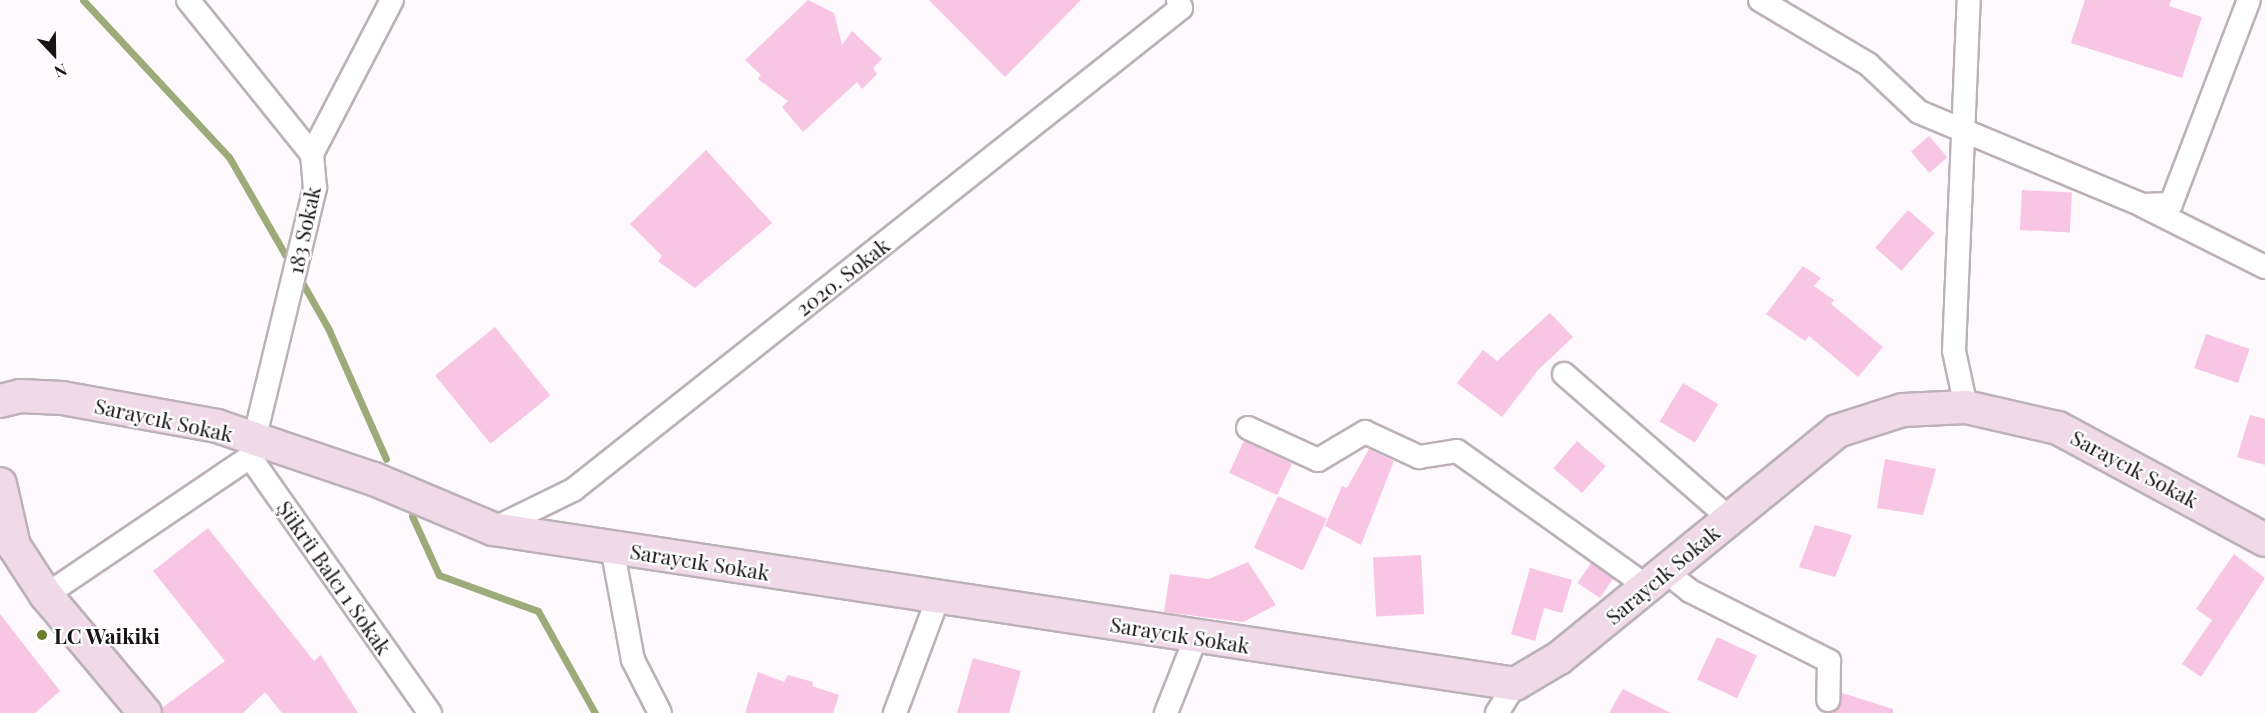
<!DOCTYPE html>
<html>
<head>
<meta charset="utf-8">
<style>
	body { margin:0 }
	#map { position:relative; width:2265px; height:713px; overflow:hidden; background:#fef9fc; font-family:"Playfair Display",serif }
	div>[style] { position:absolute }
	.stream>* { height:7px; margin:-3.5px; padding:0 3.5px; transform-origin:3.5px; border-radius:3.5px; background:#9cab79 }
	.building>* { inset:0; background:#f9c5e4; transform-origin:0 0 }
	.roads { filter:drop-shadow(2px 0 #bcb1b7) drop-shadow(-2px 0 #bcb1b7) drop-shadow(0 2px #bcb1b7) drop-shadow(0 -2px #bcb1b7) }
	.street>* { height:22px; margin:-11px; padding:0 11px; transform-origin:11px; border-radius:11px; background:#fff }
	.secondary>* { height:32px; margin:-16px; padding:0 16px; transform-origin:16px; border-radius:16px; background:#f0dae8 }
	.dots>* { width:16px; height:16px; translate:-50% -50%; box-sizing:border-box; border:3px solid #fff; border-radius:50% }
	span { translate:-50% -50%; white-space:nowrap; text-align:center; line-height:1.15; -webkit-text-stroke:4.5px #fff; paint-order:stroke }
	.street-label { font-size:21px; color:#181416 }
	.poi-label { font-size:21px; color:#181416; font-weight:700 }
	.left { translate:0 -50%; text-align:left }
	.north { position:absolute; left:24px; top:24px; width:60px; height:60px; -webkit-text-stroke:4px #fff; paint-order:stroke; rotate:158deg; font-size:16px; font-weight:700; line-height:24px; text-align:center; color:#181416 }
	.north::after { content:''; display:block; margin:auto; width:21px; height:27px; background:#181416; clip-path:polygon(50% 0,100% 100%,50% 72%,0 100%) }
</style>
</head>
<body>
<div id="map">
	<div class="stream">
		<div style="left:83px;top:0;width:214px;rotate:47.1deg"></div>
		<div style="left:229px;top:157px;width:122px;rotate:60.1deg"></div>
		<div style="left:299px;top:277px;width:59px;rotate:60.4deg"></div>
		<div style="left:328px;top:328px;width:143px;rotate:66.1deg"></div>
		<div style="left:412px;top:516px;width:65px;rotate:65.4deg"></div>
		<div style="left:439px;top:575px;width:105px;rotate:20deg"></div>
		<div style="left:538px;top:611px;width:117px;rotate:60.8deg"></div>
	</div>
	<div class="building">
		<div style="clip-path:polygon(808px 0,834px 13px,842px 45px,852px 31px,882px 59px,873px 68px,877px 74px,862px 89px,857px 82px,803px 132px,782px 107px,788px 101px,758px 79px,761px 75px,745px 60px)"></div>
		<div style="clip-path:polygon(929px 0,1081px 0,1005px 77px)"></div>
		<div style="clip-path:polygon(2085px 0,2171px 0,2169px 6px,2202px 17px,2182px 78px,2071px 43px)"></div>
		<div style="left:1929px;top:136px;width:28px;height:24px;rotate:49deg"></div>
		<div style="clip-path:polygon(706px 150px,772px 223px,695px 288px,658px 261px,662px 256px,630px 224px)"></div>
		<div style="left:2022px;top:190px;width:50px;height:40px;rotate:3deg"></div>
		<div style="left:1908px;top:210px;width:35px;height:50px;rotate:41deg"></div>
		<div style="clip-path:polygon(1803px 266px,1821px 278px,1814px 286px,1834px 300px,1831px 304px,1883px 347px,1858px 377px,1809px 336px,1805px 341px,1766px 314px)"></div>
		<div style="clip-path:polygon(1550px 313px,1573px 337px,1538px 370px,1502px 417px,1457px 383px,1483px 350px,1497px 361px)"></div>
		<div style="left:495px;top:327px;width:88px;height:77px;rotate:51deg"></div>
		<div style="left:2206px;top:334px;width:46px;height:36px;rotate:19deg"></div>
		<div style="left:1683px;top:383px;width:41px;height:45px;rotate:31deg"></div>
		<div style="clip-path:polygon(2250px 415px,2265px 419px,2265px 465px,2237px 457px)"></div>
		<div style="left:1244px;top:441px;width:53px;height:35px;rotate:25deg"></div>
		<div style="left:1577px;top:441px;width:38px;height:36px;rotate:41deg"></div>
		<div style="clip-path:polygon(1369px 449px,1394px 461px,1361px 545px,1325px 526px,1342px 486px,1347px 488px)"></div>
		<div style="clip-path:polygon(1885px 459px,1936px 469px,1923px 515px,1877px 508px)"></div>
		<div style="left:1278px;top:496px;width:54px;height:57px;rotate:25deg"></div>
		<div style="clip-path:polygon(1815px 525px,1852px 535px,1835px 577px,1799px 567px)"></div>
		<div style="clip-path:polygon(208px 528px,314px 661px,321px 655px,358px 713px,282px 713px,265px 692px,243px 713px,163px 713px,162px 708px,225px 661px,153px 571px)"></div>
		<div style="clip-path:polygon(2234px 554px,2265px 578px,2201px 677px,2182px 664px,2212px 620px,2196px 609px)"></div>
		<div style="left:1421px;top:555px;width:59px;height:48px;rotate:87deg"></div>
		<div style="clip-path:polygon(1248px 562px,1276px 605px,1243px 622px,1164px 612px,1170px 574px,1209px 579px)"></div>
		<div style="left:1591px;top:563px;width:27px;height:24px;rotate:34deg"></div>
		<div style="clip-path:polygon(1530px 568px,1572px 580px,1562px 613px,1544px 608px,1535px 641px,1511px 634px)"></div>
		<div style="clip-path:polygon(0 614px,60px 691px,35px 713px,0 713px)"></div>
		<div style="left:1717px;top:637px;width:44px;height:47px;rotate:25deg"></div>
		<div style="clip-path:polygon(973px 658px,1021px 671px,1009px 713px,957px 713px)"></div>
		<div style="clip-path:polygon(758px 672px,784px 682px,788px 675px,813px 682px,812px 686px,839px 695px,833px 713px,745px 713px)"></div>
		<div style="clip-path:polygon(1623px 689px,1671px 713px,1609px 713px)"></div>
		<div style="clip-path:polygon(1842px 693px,1893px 709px,1893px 713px,1830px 713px,1840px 707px)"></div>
	</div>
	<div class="roads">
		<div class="street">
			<div style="left:188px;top:0;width:198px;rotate:51.2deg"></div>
			<div style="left:392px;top:0;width:174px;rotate:117.5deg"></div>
			<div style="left:312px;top:154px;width:34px;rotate:85deg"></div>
			<div style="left:315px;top:188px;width:277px;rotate:103.6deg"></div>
			<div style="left:250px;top:457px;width:313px;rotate:54.9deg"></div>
			<div style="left:1760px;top:0;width:126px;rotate:30.7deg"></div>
			<div style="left:1868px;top:64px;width:70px;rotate:43.3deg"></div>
			<div style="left:1919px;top:112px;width:242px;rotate:22.6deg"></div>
			<div style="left:2142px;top:205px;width:29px;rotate:-2deg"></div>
			<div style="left:2171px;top:204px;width:218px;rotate:-69.1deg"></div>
			<div style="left:2143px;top:206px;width:136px;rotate:26.6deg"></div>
			<div style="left:1564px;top:374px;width:219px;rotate:41.1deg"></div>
			<div style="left:1966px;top:407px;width:57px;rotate:-102.1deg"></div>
			<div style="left:1954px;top:351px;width:351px;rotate:-87.6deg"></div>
			<div style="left:1248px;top:428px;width:77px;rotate:24.6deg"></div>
			<div style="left:1318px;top:460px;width:55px;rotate:-30.8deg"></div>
			<div style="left:1365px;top:432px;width:60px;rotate:24.8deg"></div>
			<div style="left:1419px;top:457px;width:38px;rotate:-9deg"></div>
			<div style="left:1457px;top:451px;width:234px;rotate:35.5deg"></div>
			<div style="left:493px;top:529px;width:89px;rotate:-26deg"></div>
			<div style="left:573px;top:490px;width:776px;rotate:-38.41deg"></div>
			<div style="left:1181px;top:8px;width:9px;rotate:-111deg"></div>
			<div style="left:612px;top:547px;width:115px;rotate:79.5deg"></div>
			<div style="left:633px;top:660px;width:59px;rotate:63deg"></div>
			<div style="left:1666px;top:572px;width:31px;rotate:38deg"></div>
			<div style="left:1690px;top:591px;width:156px;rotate:26.7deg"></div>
			<div style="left:1829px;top:661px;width:39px;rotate:91deg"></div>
			<div style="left:46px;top:595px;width:246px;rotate:-34.1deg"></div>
			<div style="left:895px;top:713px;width:123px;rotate:-69.5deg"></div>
			<div style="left:1166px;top:713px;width:82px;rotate:-68.5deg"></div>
			<div style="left:1497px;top:713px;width:34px;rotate:-58deg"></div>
		</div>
		<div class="secondary">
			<div style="left:0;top:401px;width:21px;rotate:-14deg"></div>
			<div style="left:20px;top:396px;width:42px;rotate:2.7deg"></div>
			<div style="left:62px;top:398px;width:158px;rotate:10.2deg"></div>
			<div style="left:217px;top:426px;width:166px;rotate:18.7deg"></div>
			<div style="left:374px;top:479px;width:129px;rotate:22.8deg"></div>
			<div style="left:493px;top:529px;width:1034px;rotate:8.62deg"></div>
			<div style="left:1515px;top:684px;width:51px;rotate:-30.6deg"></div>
			<div style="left:1559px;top:658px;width:359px;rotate:-39.2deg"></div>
			<div style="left:1837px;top:431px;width:69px;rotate:-17.7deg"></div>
			<div style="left:1903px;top:410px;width:63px;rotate:-2.7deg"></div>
			<div style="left:1966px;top:407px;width:94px;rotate:12.9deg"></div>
			<div style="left:2058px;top:428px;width:235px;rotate:28.4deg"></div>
			<div style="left:0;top:484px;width:64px;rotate:77.3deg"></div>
			<div style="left:14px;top:546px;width:59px;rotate:56.9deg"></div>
			<div style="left:46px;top:595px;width:154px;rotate:50deg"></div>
		</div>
	</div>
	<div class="dots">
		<div style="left:42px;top:635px;background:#697d2d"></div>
	</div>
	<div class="street-label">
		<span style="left:303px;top:230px;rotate:-78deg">183 Sokak</span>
		<span style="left:842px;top:276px;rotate:-38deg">2020. Sokak</span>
		<span style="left:164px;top:419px;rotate:12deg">Saraycık Sokak</span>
		<span style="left:2135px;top:468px;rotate:28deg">Saraycık Sokak</span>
		<span style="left:700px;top:561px;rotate:9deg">Saraycık Sokak</span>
		<span style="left:1662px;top:574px;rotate:-40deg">Saraycık Sokak</span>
		<span style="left:335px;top:577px;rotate:55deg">Şükrü Balcı 1 Sokak</span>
		<span style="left:1180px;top:634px;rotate:9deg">Saraycık Sokak</span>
	</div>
	<div class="poi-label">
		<span class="left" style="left:54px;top:635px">LC Waikiki</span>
	</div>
	<div class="north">N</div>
</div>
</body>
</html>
